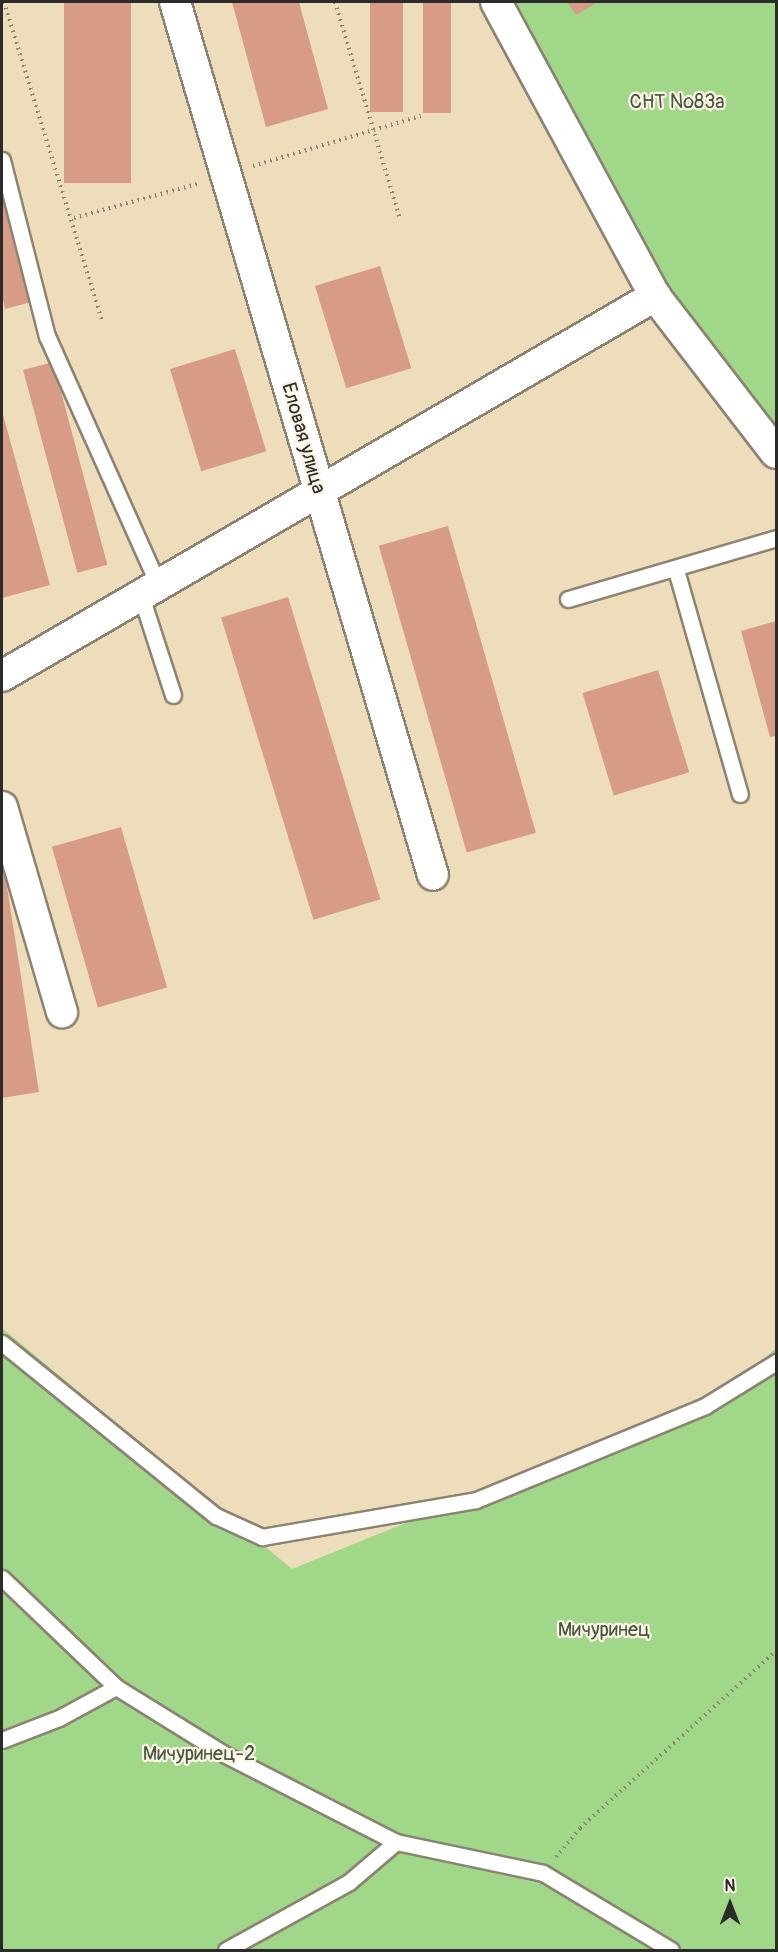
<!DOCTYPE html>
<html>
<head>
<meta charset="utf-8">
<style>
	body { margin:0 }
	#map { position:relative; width:778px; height:1952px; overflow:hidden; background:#eeddba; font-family:Pangolin,sans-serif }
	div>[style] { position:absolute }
	.green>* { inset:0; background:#a0d788 }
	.building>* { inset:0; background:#d89c86; transform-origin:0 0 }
	.path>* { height:4px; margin-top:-2px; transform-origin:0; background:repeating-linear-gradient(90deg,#8c8472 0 1.5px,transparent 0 6px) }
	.roads { filter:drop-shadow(2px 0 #8c8472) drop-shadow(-2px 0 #8c8472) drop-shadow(0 2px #8c8472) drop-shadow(0 -2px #8c8472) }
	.service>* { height:15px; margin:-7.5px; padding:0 7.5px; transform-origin:7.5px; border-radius:7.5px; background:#fff }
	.minor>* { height:30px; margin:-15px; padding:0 15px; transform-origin:15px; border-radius:15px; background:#fff }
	span { translate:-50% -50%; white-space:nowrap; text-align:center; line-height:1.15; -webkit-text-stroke:4.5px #fcf5e5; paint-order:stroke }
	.park-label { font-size:20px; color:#485642 }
	.street-label { font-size:20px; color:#2b2b2b }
	.frame { position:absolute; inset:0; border:3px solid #2b2b2b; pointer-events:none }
	.north { position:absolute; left:700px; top:1874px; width:60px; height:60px; -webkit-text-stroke:4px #fcf5e5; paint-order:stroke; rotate:0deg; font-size:16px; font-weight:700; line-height:24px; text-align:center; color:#2b2b2b }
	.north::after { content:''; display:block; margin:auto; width:21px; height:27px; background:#2b2b2b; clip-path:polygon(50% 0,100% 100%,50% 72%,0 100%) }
</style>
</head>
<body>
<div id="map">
	<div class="green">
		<div style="clip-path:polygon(508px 2px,776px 2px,776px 430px,672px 291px)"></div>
		<div style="clip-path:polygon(2px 1328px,292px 1569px,727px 1393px,776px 1348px,776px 1950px,2px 1950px)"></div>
	</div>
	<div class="building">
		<div style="left:64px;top:2px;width:67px;height:181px"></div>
		<div style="clip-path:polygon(232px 2px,299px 2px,328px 109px,266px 127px)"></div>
		<div style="left:370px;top:2px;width:33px;height:110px"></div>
		<div style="left:423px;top:2px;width:28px;height:111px"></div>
		<div style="clip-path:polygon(567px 2px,598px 2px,576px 15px)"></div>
		<div style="clip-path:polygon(2px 182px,35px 301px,5px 309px,2px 295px)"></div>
		<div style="left:380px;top:266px;width:107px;height:68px;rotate:73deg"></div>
		<div style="left:235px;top:349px;width:107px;height:68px;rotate:73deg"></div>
		<div style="left:53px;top:362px;width:210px;height:31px;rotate:75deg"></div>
		<div style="clip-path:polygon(2px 411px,50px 585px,2px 598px)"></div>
		<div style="left:448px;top:526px;width:319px;height:72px;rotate:74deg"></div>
		<div style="left:288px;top:597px;width:316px;height:70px;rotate:73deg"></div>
		<div style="clip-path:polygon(776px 621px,776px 736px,770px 737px,741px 631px)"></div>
		<div style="left:658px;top:670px;width:107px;height:79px;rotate:73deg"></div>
		<div style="left:121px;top:827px;width:167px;height:72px;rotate:74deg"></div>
		<div style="clip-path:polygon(5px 874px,39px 1092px,2px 1098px,2px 875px)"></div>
	</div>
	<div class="path">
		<div style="left:4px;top:2px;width:336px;rotate:72.9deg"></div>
		<div style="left:335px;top:2px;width:227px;rotate:73.3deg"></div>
		<div style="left:253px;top:166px;width:175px;rotate:-16.6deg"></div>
		<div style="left:74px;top:218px;width:131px;rotate:-15.5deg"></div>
		<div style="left:556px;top:1857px;width:38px;rotate:-50deg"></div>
		<div style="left:580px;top:1828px;width:264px;rotate:-42.1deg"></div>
	</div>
	<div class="roads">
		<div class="service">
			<div style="left:2px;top:160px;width:182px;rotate:75.7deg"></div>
			<div style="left:47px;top:336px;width:272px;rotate:65.9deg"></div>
			<div style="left:676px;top:570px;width:233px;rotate:74.1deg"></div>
			<div style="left:141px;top:596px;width:104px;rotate:72.1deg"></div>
			<div style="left:568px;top:599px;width:217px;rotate:-16.3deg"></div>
			<div style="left:2px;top:1343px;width:275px;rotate:39deg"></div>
			<div style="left:216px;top:1516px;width:51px;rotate:24.5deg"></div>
			<div style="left:262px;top:1537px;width:217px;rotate:-9.8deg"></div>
			<div style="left:476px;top:1500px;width:248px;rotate:-22.3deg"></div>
			<div style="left:705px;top:1406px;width:84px;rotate:-31.8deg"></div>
			<div style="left:2px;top:1578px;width:158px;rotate:43.7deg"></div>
			<div style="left:116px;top:1687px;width:127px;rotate:31.8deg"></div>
			<div style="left:224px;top:1754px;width:193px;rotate:27.1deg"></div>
			<div style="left:396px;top:1842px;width:150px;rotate:11.9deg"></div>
			<div style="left:543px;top:1873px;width:149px;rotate:31deg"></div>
			<div style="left:2px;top:1740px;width:61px;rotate:-21.1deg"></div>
			<div style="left:59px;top:1718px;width:65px;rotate:-28.5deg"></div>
			<div style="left:226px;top:1950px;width:141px;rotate:-28.9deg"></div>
			<div style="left:349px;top:1882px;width:62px;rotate:-40.4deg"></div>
		</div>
		<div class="minor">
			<div style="left:175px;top:2px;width:910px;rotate:73.54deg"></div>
			<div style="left:496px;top:2px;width:334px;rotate:61.6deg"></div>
			<div style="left:2px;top:676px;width:756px;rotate:-30.2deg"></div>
			<div style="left:655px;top:296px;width:198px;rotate:52.4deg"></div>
			<div style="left:2px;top:807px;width:214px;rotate:73.7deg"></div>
		</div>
	</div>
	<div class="park-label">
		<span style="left:677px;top:101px">СНТ №83а</span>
		<span style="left:604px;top:1629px">Мичуринец</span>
		<span style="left:199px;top:1753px">Мичуринец-2</span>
	</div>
	<div class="street-label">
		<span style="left:304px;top:438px;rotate:74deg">Еловая улица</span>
	</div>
	<div class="frame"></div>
	<div class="north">N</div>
</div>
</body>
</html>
